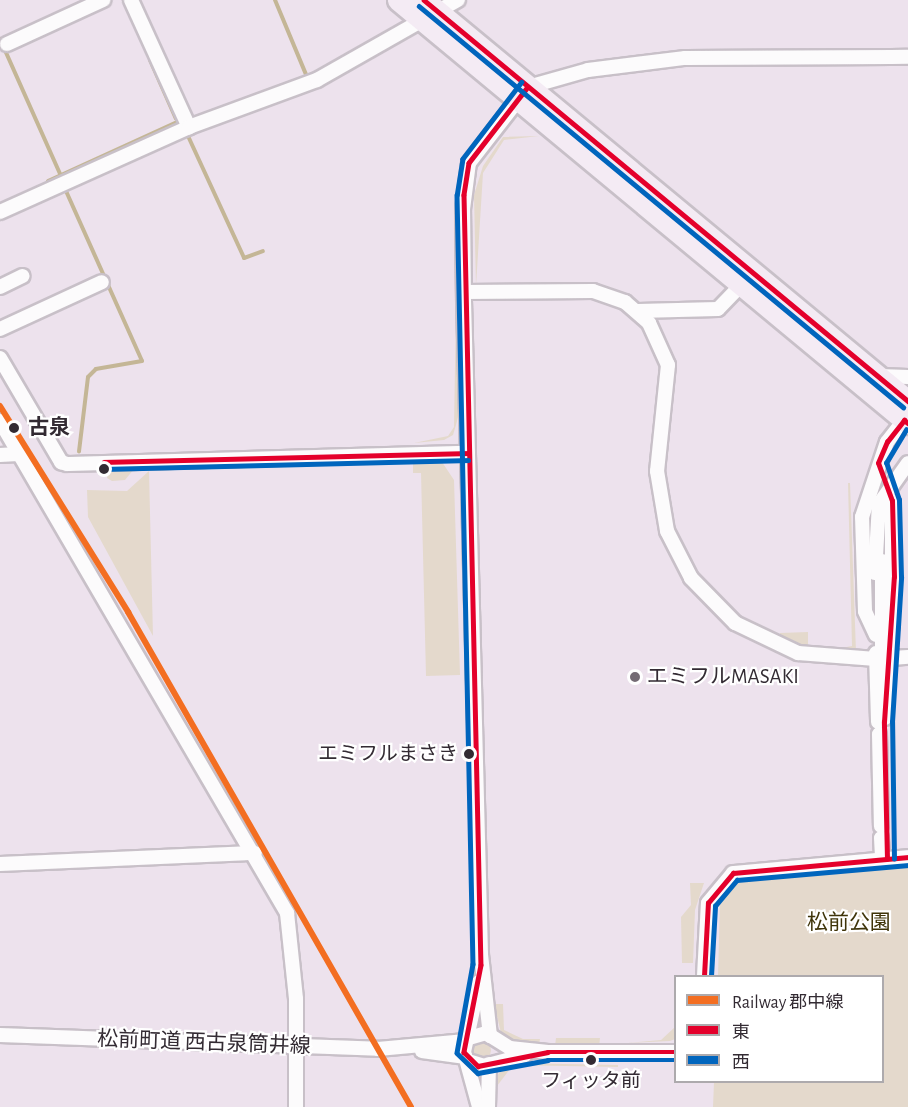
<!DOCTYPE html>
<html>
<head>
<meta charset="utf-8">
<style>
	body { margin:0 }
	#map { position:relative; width:908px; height:1107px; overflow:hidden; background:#ede2ed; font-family:"Alegreya Sans","Noto Sans JP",sans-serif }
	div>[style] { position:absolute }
	.green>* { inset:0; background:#e4d9cc }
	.round { border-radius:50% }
	.stream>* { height:4px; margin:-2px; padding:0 2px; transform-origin:2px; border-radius:2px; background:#c4b696 }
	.roads { filter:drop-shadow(2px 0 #c8c0c8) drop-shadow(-2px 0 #c8c0c8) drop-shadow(0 2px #c8c0c8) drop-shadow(0 -2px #c8c0c8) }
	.minor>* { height:14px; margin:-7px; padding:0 7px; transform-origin:7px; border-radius:7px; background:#fcfbfc }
	.highway>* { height:21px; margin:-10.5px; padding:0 10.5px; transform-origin:10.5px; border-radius:10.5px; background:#f4ebf4 }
	.bus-1>* { height:4.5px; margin:-2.25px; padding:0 2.25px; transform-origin:2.25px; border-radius:2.25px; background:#e4002b }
	.bus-2>* { height:4.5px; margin:-2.25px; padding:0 2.25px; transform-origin:2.25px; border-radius:2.25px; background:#0065bd }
	.rail-1>* { height:6px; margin:-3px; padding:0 3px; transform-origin:3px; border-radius:3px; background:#f36e21 }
	.dots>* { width:16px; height:16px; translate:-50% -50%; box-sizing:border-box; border:3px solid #fff; border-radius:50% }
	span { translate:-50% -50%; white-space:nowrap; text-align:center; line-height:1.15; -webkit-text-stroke:4.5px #fff; paint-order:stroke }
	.bus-label { font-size:20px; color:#332b33 }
	.right { translate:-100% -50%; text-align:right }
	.stop-label { font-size:21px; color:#332b33; font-weight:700 }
	.left { translate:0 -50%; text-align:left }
	.poi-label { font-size:21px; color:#332b33 }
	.park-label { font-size:21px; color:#3f3409 }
	.street-label { font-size:21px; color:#332b33 }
	.legend { position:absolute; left:674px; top:975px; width:210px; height:108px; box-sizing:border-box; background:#fff; border:2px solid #adaaad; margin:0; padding:8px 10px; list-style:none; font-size:18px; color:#332b33 }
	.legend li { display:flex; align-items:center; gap:12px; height:30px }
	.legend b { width:30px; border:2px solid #adaaad }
</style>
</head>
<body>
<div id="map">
	<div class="green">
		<div style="clip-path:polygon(539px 136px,504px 140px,483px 173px,476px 286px,474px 195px,483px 166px,503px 137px)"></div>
		<div style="clip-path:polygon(456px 303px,461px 405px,456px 425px,453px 435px,444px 440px,414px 443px,448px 436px,454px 427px)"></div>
		<div style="clip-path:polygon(440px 459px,454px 480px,460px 675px,426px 676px,421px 473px,413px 473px,413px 460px)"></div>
		<div style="clip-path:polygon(109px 468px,130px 467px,134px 469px,125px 480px,112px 481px,107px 478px)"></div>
		<div style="clip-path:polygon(149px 471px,153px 636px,88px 517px,87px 490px,127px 491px)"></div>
		<div style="clip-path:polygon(848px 483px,850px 483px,856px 652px,831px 650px,852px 646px)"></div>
		<div style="clip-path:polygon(808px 632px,808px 648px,780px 640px,780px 633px)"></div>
		<div style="clip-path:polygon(908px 865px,908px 1107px,713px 1107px,714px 1082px,882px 1082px,882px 976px,718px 976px,720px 901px,745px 876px)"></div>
		<div style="clip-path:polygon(690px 883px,704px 883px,695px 910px,693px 963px,682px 963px,681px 917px,691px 905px)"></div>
		<div style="clip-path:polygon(494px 1004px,503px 1004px,504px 1030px,523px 1039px,540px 1039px,539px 1045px,522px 1045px,501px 1033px)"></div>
		<div style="clip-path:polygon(675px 1027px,675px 1039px,670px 1041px,627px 1043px,661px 1040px)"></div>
		<div style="clip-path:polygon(556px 1038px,600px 1038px,599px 1047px,555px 1046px)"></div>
		<div class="round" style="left:471px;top:1040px;width:20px;height:20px"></div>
		<div style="clip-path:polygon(510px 1063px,618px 1065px,618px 1067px,513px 1065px,497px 1086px,496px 1107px,495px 1086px,498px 1074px)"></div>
	</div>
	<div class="stream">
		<div style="left:275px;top:0;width:83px;rotate:67.4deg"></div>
		<div style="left:0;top:39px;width:150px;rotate:66deg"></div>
		<div style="left:150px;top:60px;width:64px;rotate:66.2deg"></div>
		<div style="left:188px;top:136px;width:134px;rotate:65.3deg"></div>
		<div style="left:244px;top:258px;width:20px;rotate:-20deg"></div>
		<div style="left:48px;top:181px;width:140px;rotate:-24.5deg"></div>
		<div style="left:66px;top:191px;width:186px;rotate:65.9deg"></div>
		<div style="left:142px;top:361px;width:47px;rotate:170.1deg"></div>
		<div style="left:96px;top:369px;width:11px;rotate:135deg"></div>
		<div style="left:88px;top:377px;width:75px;rotate:96.9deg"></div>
	</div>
	<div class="roads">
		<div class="minor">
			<div style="left:131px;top:0;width:140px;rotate:65.5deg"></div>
			<div style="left:7px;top:44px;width:106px;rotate:-24.6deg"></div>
			<div style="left:0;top:212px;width:207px;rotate:-24.2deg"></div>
			<div style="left:189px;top:127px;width:136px;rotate:-20.2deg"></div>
			<div style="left:317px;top:80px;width:162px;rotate:-29.6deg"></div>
			<div style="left:0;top:287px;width:25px;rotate:-26deg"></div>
			<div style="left:464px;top:292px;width:129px;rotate:-0.4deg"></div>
			<div style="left:593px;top:291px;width:34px;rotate:19deg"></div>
			<div style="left:625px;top:302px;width:32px;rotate:41deg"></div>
			<div style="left:649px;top:323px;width:46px;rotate:65.7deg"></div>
			<div style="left:668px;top:365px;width:107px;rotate:95.9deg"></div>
			<div style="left:657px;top:471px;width:61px;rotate:80.5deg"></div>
			<div style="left:667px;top:531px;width:53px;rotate:62.9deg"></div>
			<div style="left:691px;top:578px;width:63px;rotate:45.6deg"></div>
			<div style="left:735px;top:623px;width:70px;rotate:25.5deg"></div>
			<div style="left:798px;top:653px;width:78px;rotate:4.4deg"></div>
			<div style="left:876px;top:659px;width:10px;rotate:-53deg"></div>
			<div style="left:882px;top:651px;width:90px;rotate:-90deg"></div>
			<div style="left:638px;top:311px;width:80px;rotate:-1.4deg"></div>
			<div style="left:718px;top:309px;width:33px;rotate:-46deg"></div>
			<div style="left:0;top:329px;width:112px;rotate:-24.7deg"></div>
			<div style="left:0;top:358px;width:121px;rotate:59.6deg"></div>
			<div style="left:61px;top:462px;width:6px;rotate:18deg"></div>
			<div style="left:67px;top:464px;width:401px;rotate:-1.6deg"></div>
			<div style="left:879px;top:376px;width:29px;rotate:2deg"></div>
			<div style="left:0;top:421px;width:570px;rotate:59.74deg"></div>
			<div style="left:287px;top:913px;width:86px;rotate:84deg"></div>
			<div style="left:296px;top:999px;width:108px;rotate:90deg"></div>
			<div style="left:0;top:455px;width:18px;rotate:-3deg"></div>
			<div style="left:892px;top:501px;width:125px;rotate:90deg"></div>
			<div style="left:875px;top:573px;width:69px;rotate:-86.7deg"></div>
			<div style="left:879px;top:504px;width:50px;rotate:-54.7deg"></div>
			<div style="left:876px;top:635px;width:26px;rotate:-115deg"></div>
			<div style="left:865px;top:611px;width:94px;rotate:-91.8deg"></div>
			<div style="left:862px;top:517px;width:79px;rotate:-71.6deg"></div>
			<div style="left:887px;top:442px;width:28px;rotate:-52deg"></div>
			<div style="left:876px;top:653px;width:69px;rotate:88.3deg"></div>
			<div style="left:892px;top:658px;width:16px;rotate:-4deg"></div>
			<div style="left:885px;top:718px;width:100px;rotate:-87.1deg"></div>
			<div style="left:879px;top:734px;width:92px;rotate:88.8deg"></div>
			<div style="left:881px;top:838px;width:21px;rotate:87deg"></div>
			<div style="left:0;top:864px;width:255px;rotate:-2.5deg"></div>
			<div style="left:704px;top:976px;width:73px;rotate:-86.9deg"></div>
			<div style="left:708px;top:903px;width:39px;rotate:-50deg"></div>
			<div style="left:733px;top:873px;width:176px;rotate:-5.2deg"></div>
			<div style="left:479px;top:982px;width:72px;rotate:102.1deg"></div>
			<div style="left:464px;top:1052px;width:57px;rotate:74.7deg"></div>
			<div style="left:0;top:1035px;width:378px;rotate:2.1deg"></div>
			<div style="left:378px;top:1049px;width:88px;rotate:-5.2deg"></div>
			<div style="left:490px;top:1036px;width:82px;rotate:-96.3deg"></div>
			<div style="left:481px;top:954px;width:653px;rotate:-91.49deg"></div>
			<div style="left:464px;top:301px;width:92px;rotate:-90.6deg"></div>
			<div style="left:463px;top:209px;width:46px;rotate:-82.6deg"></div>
			<div style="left:469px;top:163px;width:96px;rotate:-52.2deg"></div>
			<div style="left:528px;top:87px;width:62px;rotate:-15.8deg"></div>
			<div style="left:588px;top:70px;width:98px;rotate:-7.1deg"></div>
			<div style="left:685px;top:58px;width:223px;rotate:-0.3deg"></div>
			<div style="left:469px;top:1038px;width:18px;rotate:-16deg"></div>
			<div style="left:486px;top:1033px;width:28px;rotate:32deg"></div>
			<div style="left:510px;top:1048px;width:38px;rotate:6deg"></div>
			<div style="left:548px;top:1052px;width:128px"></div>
			<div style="left:422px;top:1051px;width:44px;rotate:7.8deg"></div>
			<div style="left:468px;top:1061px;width:17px;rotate:17deg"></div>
			<div style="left:484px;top:1066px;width:42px;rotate:-15deg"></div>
			<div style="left:488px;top:1107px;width:43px;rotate:-88.7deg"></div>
		</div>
		<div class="highway">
			<div style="left:398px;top:0;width:663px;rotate:39.67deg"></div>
			<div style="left:424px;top:0;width:629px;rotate:39.64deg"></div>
		</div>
	</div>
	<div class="bus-1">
		<div style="left:424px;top:0;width:629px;rotate:39.64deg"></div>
		<div style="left:528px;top:87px;width:96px;rotate:127.8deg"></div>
		<div style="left:469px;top:163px;width:32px;rotate:99deg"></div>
		<div style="left:464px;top:195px;width:770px;rotate:88.74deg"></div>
		<div style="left:481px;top:965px;width:89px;rotate:101.1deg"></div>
		<div style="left:464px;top:1052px;width:20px;rotate:45deg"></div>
		<div style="left:478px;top:1066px;width:71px;rotate:-11.3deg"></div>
		<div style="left:548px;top:1052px;width:128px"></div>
		<div style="left:104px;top:462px;width:364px;rotate:-1.4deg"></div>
		<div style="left:887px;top:859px;width:137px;rotate:-91.3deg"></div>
		<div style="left:884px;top:722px;width:145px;rotate:-86.1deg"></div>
		<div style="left:894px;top:577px;width:76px;rotate:-91.5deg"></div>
		<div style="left:892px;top:501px;width:40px;rotate:-110.2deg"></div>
		<div style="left:878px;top:463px;width:23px;rotate:-67deg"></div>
		<div style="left:887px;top:442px;width:28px;rotate:-52deg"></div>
		<div style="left:904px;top:420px;width:5px;rotate:37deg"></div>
		<div style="left:704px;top:976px;width:73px;rotate:-86.9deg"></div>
		<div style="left:708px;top:903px;width:39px;rotate:-50deg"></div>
		<div style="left:733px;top:873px;width:176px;rotate:-5.2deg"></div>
	</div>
	<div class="bus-2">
		<div style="left:419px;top:6px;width:629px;rotate:39.64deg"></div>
		<div style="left:522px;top:82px;width:97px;rotate:127.5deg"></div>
		<div style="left:463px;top:159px;width:36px;rotate:99deg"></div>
		<div style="left:457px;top:195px;width:769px;rotate:88.81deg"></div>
		<div style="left:473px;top:964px;width:90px;rotate:100.2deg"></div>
		<div style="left:457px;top:1053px;width:29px;rotate:44deg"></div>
		<div style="left:478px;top:1073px;width:71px;rotate:-10.5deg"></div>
		<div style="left:548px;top:1060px;width:128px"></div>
		<div style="left:104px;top:469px;width:364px;rotate:-1.4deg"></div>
		<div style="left:894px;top:859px;width:137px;rotate:-90.8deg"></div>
		<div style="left:892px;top:722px;width:145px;rotate:-86.4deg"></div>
		<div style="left:901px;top:577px;width:77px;rotate:-91.5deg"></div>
		<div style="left:899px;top:500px;width:39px;rotate:-109deg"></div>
		<div style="left:886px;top:463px;width:39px;rotate:-59deg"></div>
		<div style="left:711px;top:976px;width:70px;rotate:-86.7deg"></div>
		<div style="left:715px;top:906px;width:34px;rotate:-50deg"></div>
		<div style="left:737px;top:880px;width:172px;rotate:-5deg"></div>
	</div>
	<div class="rail-1">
		<div style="left:0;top:406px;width:243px;rotate:58.1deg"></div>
		<div style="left:128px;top:612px;width:570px;rotate:60.24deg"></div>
	</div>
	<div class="dots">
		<div style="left:14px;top:428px;background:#332b33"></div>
		<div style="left:104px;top:469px;background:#332b33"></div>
		<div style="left:635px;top:677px;background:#746b74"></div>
		<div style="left:469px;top:754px;background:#332b33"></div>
		<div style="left:591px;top:1060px;background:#332b33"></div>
	</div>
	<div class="bus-label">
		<span class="right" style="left:458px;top:754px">エミフルまさき</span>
		<span style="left:591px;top:1081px">フィッタ前</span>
	</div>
	<div class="stop-label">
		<span class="left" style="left:28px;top:428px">古泉</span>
	</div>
	<div class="poi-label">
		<span class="left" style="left:647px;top:677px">エミフルMASAKI</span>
	</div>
	<div class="park-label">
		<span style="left:849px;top:923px">松前公園</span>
	</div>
	<div class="street-label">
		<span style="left:204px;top:1043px;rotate:2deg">松前町道 西古泉筒井線</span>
	</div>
	<ul class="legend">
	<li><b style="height:8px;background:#f36e21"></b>Railway 郡中線</li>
	<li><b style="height:8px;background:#e4002b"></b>東</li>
	<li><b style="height:8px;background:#0065bd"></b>西</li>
	</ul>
</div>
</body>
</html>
